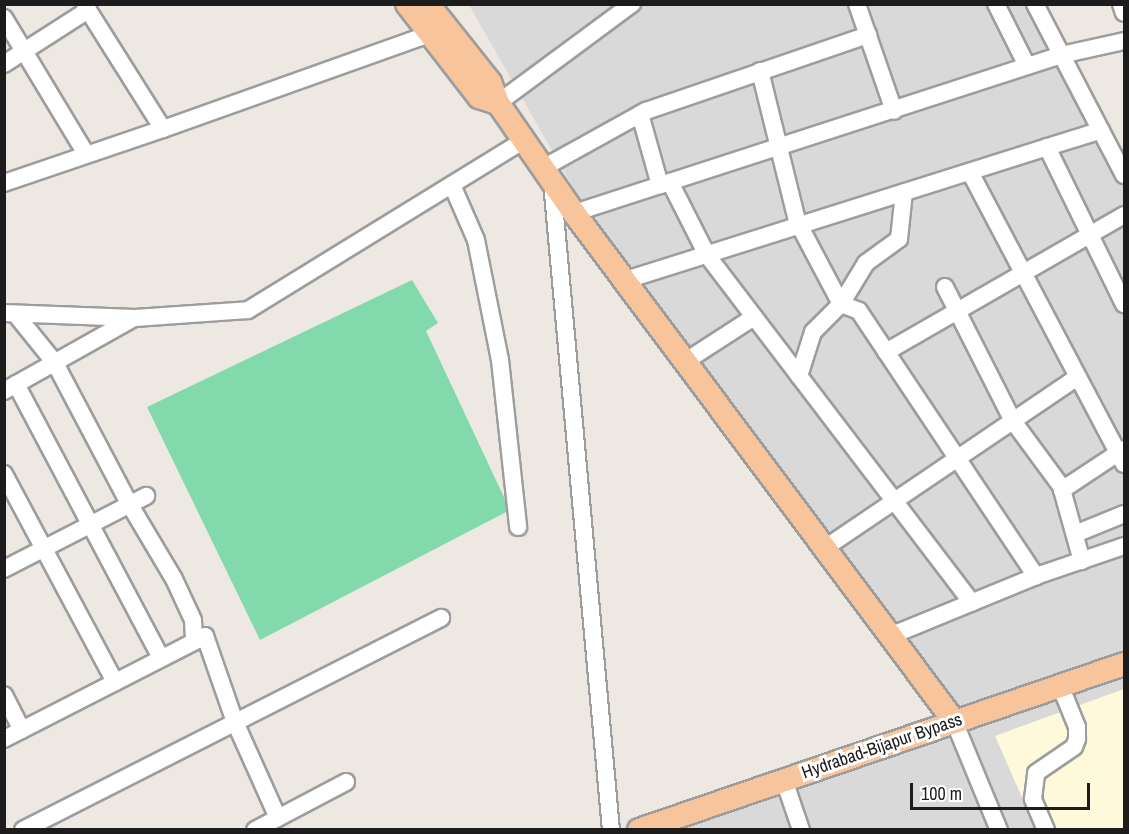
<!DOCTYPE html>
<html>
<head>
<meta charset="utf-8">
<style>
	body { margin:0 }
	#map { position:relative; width:1129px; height:834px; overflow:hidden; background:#ede8e2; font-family:"Archivo Narrow",sans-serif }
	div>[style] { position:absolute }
	.residential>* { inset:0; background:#dad9d9 }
	.education>* { inset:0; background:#fdf9da }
	.pitch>* { inset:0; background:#82daac }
	.roads { filter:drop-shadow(2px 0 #9d9d9d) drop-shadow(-2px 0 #9d9d9d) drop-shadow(0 2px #9d9d9d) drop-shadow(0 -2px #9d9d9d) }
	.minor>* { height:16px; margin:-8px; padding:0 8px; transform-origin:8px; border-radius:8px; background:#fff }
	.major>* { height:22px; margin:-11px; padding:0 11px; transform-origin:11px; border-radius:11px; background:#f8c49c }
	span { translate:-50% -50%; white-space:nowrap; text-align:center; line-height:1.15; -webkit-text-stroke:6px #fff; paint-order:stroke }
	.street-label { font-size:18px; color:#1c1c1c }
	.frame { position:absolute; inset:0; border:6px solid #1c1c1c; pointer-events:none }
	.scale { position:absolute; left:910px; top:783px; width:180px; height:27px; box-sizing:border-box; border:3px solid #1c1c1c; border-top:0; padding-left:8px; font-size:18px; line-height:21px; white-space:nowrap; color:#1c1c1c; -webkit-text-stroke:4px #fff; paint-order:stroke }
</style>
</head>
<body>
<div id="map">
	<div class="residential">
		<div style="clip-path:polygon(469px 5px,1036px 5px,1124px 170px,1124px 829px,641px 829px,953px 721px,626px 280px)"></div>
	</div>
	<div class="education">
		<div style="clip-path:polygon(1124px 689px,1124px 829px,1036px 829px,995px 736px)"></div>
	</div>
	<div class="pitch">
		<div style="clip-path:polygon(412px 280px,438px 323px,426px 331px,510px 510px,260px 640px,147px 407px)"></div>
	</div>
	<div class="roads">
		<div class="minor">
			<div style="left:857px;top:4px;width:113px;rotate:70.9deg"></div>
			<div style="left:996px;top:4px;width:69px;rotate:63.4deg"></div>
			<div style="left:1035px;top:4px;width:193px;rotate:62.5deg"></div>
			<div style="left:1121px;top:4px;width:9px;rotate:72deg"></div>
			<div style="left:4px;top:18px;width:159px;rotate:58.9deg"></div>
			<div style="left:4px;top:64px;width:100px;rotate:-32.7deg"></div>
			<div style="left:88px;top:10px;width:7px;rotate:-117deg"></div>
			<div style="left:760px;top:71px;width:154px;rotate:76.1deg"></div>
			<div style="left:797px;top:221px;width:94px;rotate:62.1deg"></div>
			<div style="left:841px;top:304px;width:19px;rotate:21deg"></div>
			<div style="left:859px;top:311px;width:319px;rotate:56.3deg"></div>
			<div style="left:498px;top:103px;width:167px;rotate:-36.5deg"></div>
			<div style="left:640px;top:114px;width:74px;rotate:74.3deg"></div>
			<div style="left:163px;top:129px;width:283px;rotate:-19.6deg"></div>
			<div style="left:1047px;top:147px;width:175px;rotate:63.9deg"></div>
			<div style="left:543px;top:168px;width:118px;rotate:-29deg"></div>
			<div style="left:646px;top:111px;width:235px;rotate:-18.9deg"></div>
			<div style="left:970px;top:172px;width:330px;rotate:62.2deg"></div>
			<div style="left:552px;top:182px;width:651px;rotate:84.8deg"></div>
			<div style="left:670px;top:182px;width:82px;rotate:63.1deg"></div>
			<div style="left:707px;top:255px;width:437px;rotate:52.7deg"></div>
			<div style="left:4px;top:183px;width:168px;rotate:-18.8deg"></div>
			<div style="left:163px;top:129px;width:141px;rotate:-122.2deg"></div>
			<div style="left:452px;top:185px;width:60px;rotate:66.4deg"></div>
			<div style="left:476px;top:240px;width:122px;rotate:78.7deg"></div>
			<div style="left:500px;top:360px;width:168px;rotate:83.8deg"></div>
			<div style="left:574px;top:213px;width:512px;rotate:-17.97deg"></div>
			<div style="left:1061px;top:55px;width:65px;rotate:-12.5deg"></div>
			<div style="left:626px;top:280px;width:498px;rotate:-17.5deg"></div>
			<div style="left:945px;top:287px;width:150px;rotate:63.1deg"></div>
			<div style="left:1013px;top:421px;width:81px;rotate:53.6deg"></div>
			<div style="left:1061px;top:486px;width:78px;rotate:74.4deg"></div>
			<div style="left:4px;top:313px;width:131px;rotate:2.2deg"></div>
			<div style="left:135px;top:318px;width:113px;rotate:-4deg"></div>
			<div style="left:248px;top:310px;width:324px;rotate:-31.6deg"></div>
			<div style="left:17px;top:316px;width:60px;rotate:51deg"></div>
			<div style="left:55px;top:363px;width:161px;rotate:62.2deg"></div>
			<div style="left:130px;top:505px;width:86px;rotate:59.3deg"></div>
			<div style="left:174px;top:579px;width:45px;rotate:65.1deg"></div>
			<div style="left:193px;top:620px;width:21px;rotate:87deg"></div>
			<div style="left:886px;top:352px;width:275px;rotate:-29.9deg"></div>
			<div style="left:686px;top:361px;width:81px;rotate:-32.9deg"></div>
			<div style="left:799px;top:376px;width:46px;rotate:-72.3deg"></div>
			<div style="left:813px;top:332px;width:40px;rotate:-45deg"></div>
			<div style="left:841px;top:304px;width:48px;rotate:-58.6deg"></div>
			<div style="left:866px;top:263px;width:41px;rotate:-36deg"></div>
			<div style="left:899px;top:239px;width:47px;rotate:-83.9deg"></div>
			<div style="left:16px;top:384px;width:310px;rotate:62.1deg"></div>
			<div style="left:4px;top:391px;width:149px;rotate:-29.3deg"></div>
			<div style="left:4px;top:474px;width:236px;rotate:61.9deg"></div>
			<div style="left:1062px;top:490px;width:74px;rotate:-33.5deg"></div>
			<div style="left:1075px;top:534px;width:53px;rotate:-22.2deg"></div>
			<div style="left:825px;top:548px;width:303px;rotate:-34.1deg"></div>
			<div style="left:4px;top:569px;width:160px;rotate:-27.2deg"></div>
			<div style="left:890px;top:636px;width:158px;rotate:-22.3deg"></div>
			<div style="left:1036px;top:576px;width:93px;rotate:-18.8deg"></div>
			<div style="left:4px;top:695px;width:39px;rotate:63deg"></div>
			<div style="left:954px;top:721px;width:118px;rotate:67.6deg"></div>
			<div style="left:4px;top:739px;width:226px;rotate:-27.1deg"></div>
			<div style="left:205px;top:636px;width:91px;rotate:70.8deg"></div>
			<div style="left:235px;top:722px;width:105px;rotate:65.9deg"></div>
			<div style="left:784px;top:780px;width:53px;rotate:71.2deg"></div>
			<div style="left:23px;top:830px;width:469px;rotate:-26.9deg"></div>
			<div style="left:255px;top:830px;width:103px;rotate:-27.8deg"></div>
			<div style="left:1046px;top:830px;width:34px;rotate:-113deg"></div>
			<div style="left:1033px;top:799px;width:26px;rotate:-83deg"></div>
			<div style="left:1036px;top:773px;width:46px;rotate:-34.4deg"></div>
			<div style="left:1074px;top:747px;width:9px;rotate:-69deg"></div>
			<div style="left:1077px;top:739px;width:12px;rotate:-90deg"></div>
			<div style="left:1077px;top:727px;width:45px;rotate:-112deg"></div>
		</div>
		<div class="major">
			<div style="left:407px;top:4px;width:118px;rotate:52.3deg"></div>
			<div style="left:479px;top:97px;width:20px;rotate:18deg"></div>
			<div style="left:428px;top:4px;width:100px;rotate:51.5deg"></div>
			<div style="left:490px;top:82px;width:22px;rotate:69deg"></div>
			<div style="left:498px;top:103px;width:134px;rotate:55.4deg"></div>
			<div style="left:574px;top:213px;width:634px;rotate:53.2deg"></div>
			<div style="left:639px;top:830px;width:513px;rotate:-18.89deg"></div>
		</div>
	</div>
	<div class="street-label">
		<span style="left:882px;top:746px;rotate:-19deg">Hydrabad-Bijapur Bypass</span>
	</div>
	<div class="frame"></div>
	<div class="scale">100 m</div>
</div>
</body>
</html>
